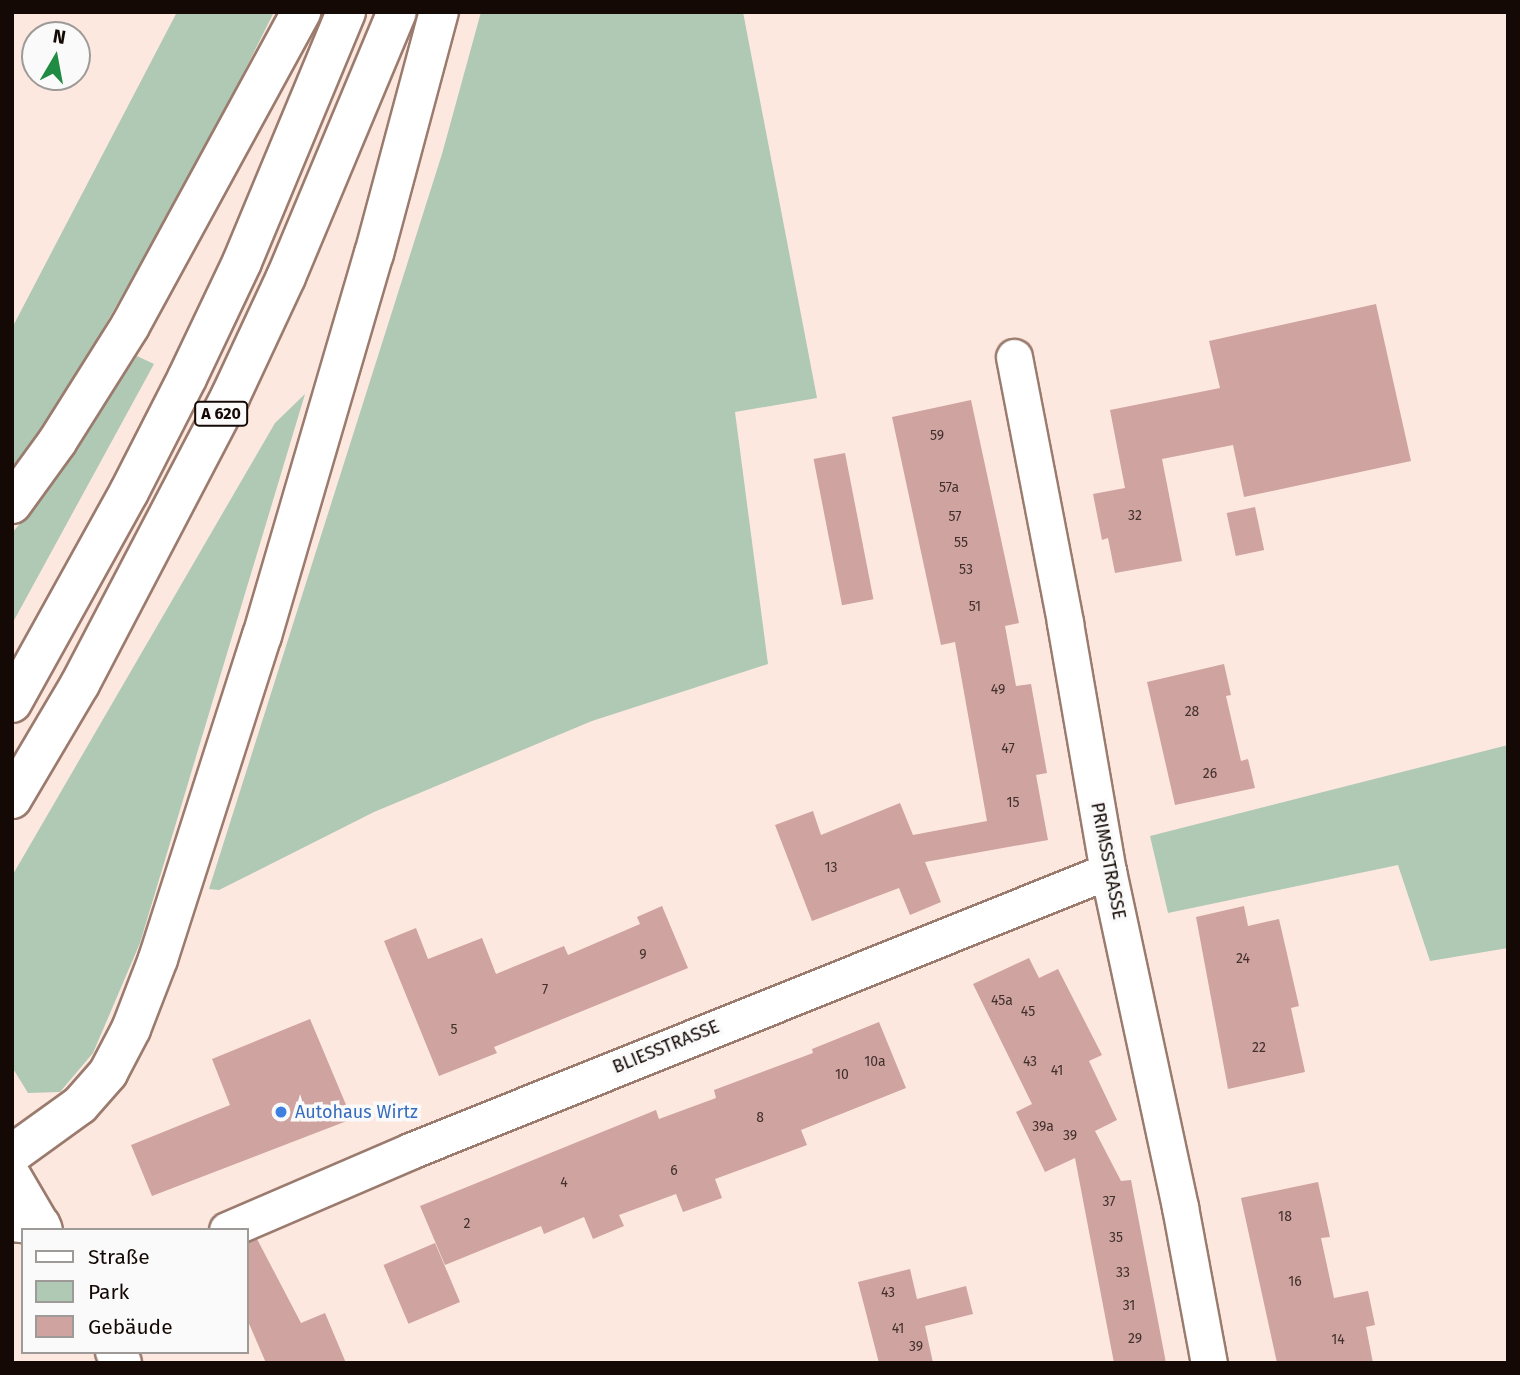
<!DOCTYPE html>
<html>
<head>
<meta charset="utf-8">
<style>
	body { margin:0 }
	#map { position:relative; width:1520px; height:1375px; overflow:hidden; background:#fde8df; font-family:"Fira Sans",sans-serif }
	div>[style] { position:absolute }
	.green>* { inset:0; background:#afc9b4 }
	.building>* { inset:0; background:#cea3a0; transform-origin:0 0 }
	.roads { filter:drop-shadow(2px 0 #9a7b6e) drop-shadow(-2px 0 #9a7b6e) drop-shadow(0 2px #9a7b6e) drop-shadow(0 -2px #9a7b6e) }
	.minor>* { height:35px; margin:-17.5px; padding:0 17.5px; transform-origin:17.5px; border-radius:17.5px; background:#fff }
	.major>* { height:38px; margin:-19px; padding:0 19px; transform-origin:19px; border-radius:19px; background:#fff }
	.highway>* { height:38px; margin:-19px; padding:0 19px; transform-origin:19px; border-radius:19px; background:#fff }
	.dots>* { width:19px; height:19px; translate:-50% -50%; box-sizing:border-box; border:4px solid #fafafa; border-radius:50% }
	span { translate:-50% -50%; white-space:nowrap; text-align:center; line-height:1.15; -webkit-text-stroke:7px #fafafa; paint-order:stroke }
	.number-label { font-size:14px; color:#42302c }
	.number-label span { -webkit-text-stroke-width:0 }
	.shield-label span { padding:2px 5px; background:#fafafa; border:2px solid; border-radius:5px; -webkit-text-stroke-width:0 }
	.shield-label { font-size:16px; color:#140905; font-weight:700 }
	.street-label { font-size:18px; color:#140905 }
	.shop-label { font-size:18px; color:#366cbe }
	.left { translate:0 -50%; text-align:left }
	.frame { position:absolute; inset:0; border:14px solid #140905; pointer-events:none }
	.legend { position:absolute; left:21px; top:1228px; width:228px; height:126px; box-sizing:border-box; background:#fafafa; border:2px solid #9e9a98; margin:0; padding:9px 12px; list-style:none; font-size:21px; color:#140905 }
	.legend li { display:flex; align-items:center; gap:14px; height:35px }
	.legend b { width:35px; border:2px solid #9e9a98 }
	.north { position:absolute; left:21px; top:21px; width:70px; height:70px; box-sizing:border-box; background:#fafafa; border:2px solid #9e9a98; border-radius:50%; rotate:10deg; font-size:19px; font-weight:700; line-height:28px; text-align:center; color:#140905 }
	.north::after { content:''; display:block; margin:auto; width:24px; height:32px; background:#208b42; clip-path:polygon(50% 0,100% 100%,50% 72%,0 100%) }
</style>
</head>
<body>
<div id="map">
	<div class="green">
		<div style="clip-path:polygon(177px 12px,274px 12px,201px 158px,57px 409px,12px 469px,12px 328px)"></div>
		<div style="clip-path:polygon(481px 12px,743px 12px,817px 398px,735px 412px,768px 664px,592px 721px,374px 812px,219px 890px,209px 889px,442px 154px)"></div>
		<div style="clip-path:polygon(137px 356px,154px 364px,12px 624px,12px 533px,42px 498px)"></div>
		<div style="clip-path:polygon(305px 394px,140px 943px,93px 1053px,60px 1092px,28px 1093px,12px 1067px,12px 876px,275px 423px)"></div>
		<div style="clip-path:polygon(1508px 745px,1508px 948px,1430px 961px,1398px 865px,1168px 913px,1150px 836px)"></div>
	</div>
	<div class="building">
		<div style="clip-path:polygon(1376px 304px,1411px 461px,1244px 497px,1233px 445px,1162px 459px,1182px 561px,1115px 573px,1108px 538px,1102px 540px,1093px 494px,1125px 488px,1110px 410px,1220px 388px,1209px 341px)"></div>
		<div style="clip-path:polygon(971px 400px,1019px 623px,1005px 626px,1016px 686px,1031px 684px,1047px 773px,1036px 775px,1048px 840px,925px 862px,941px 902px,910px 915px,899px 888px,812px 921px,775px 825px,813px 811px,821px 835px,900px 803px,913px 835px,987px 821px,955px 642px,941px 645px,892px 417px)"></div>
		<div style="left:845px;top:453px;width:149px;height:32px;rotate:79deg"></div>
		<div style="left:1255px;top:507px;width:44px;height:29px;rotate:78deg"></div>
		<div style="clip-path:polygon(1224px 664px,1231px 695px,1226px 696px,1241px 761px,1248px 759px,1255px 788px,1175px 805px,1147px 682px)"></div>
		<div style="clip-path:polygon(662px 906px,688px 968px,494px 1047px,497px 1053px,439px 1076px,384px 941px,416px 928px,428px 959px,482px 938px,496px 974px,564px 946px,568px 955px,640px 924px,637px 917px)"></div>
		<div style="clip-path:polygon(1244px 906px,1248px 926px,1279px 919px,1299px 1006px,1291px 1008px,1305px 1072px,1228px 1089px,1196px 917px)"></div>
		<div style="clip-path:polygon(1029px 958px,1039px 978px,1058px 969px,1102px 1055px,1089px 1061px,1117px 1120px,1095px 1131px,1121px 1181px,1131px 1180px,1166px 1363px,1114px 1363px,1075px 1158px,1045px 1172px,1016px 1112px,1032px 1104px,973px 984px)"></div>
		<div style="clip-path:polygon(310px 1019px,352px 1119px,152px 1196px,131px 1145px,230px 1105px,212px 1059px)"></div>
		<div style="clip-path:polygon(879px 1022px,906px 1088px,801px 1130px,807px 1145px,715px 1179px,722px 1198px,683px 1212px,676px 1194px,619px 1215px,624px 1226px,593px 1239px,584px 1217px,544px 1234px,541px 1226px,445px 1265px,420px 1206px,656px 1110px,659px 1119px,716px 1098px,714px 1090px,813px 1053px,812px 1049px)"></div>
		<div style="clip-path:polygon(1318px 1182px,1330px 1237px,1321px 1238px,1334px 1298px,1368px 1291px,1375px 1325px,1366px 1327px,1373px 1363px,1277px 1363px,1241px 1198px)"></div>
		<div style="clip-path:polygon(257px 1239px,301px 1323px,325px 1313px,346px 1363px,266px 1363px,247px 1319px,247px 1243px)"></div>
		<div style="left:435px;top:1243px;width:64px;height:56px;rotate:67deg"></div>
		<div style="clip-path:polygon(910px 1269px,917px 1299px,966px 1286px,973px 1314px,925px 1326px,933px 1363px,879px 1363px,858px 1282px)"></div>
	</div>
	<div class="roads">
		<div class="minor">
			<div style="left:1014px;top:357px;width:271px;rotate:79.1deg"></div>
			<div style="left:1065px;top:623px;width:252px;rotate:80.2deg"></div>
			<div style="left:1108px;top:871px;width:344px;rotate:77.9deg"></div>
			<div style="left:1180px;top:1207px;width:159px;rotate:79.5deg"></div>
			<div style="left:227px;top:1230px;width:199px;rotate:-23.3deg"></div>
			<div style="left:410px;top:1151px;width:752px;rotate:-21.86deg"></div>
		</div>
		<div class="major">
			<div style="left:12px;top:1177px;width:61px;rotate:59.7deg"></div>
			<div style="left:115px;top:1352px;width:13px;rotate:58deg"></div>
		</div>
		<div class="highway">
			<div style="left:12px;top:504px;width:77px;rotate:-54deg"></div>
			<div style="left:57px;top:442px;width:137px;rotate:-57.8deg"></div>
			<div style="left:130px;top:326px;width:358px;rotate:-61.4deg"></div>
			<div style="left:12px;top:703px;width:241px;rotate:-61deg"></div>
			<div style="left:129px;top:492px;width:128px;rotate:-63deg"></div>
			<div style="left:187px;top:378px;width:128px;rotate:-64.6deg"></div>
			<div style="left:242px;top:262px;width:271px;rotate:-67.4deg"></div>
			<div style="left:12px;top:799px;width:134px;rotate:-59.4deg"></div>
			<div style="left:80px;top:684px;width:324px;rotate:-62.4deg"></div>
			<div style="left:230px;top:397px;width:132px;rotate:-65deg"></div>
			<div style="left:286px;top:277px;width:287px;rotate:-67.3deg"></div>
			<div style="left:12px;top:1154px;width:84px;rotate:-35.8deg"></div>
			<div style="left:80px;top:1105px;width:43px;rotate:-48.8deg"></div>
			<div style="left:108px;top:1073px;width:50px;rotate:-62.4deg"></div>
			<div style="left:131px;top:1029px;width:75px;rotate:-68.9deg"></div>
			<div style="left:158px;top:959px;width:339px;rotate:-72.2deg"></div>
			<div style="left:262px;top:636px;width:398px;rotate:-73.7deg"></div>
			<div style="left:374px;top:254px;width:251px;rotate:-75deg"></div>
			<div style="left:12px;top:1222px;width:29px;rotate:6deg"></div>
		</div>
	</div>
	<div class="dots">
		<div style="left:281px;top:1112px;background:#3f7fe0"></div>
	</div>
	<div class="number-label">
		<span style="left:937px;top:436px">59</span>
		<span style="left:949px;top:488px">57a</span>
		<span style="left:1135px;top:516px">32</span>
		<span style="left:955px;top:517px">57</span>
		<span style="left:961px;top:543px">55</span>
		<span style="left:966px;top:570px">53</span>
		<span style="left:975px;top:607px">51</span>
		<span style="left:998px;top:690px">49</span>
		<span style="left:1192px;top:712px">28</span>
		<span style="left:1008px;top:749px">47</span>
		<span style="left:1210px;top:774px">26</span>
		<span style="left:1013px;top:803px">15</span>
		<span style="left:831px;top:868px">13</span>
		<span style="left:643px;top:955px">9</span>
		<span style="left:1243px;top:959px">24</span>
		<span style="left:545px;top:990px">7</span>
		<span style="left:1002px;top:1001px">45a</span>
		<span style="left:1028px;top:1012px">45</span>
		<span style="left:454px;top:1030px">5</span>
		<span style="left:1259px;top:1048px">22</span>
		<span style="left:875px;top:1062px">10a</span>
		<span style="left:1030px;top:1062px">43</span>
		<span style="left:1057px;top:1071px">41</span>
		<span style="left:842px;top:1075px">10</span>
		<span style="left:760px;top:1118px">8</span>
		<span style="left:1043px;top:1127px">39a</span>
		<span style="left:1070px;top:1136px">39</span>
		<span style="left:674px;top:1171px">6</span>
		<span style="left:564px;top:1183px">4</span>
		<span style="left:1109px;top:1202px">37</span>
		<span style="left:1285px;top:1217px">18</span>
		<span style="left:467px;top:1224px">2</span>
		<span style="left:1116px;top:1238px">35</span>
		<span style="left:1123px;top:1273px">33</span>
		<span style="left:1295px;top:1282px">16</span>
		<span style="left:888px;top:1293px">43</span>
		<span style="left:1129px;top:1306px">31</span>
		<span style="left:898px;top:1329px">41</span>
		<span style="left:1135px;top:1339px">29</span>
		<span style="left:1338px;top:1340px">14</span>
		<span style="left:916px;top:1347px">39</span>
	</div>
	<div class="shield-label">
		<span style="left:221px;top:414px">A 620</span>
	</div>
	<div class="street-label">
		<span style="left:1108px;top:861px;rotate:79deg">PRIMSSTRASSE</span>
		<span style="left:666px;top:1047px;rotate:-22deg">BLIESSTRASSE</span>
	</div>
	<div class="shop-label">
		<span class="left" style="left:295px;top:1112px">Autohaus Wirtz</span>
	</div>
	<div class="frame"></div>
	<ul class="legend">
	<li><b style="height:9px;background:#fff"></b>Straße</li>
	<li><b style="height:19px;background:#afc9b4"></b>Park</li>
	<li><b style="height:19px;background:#cea3a0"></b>Gebäude</li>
	</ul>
	<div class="north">N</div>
</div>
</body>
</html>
